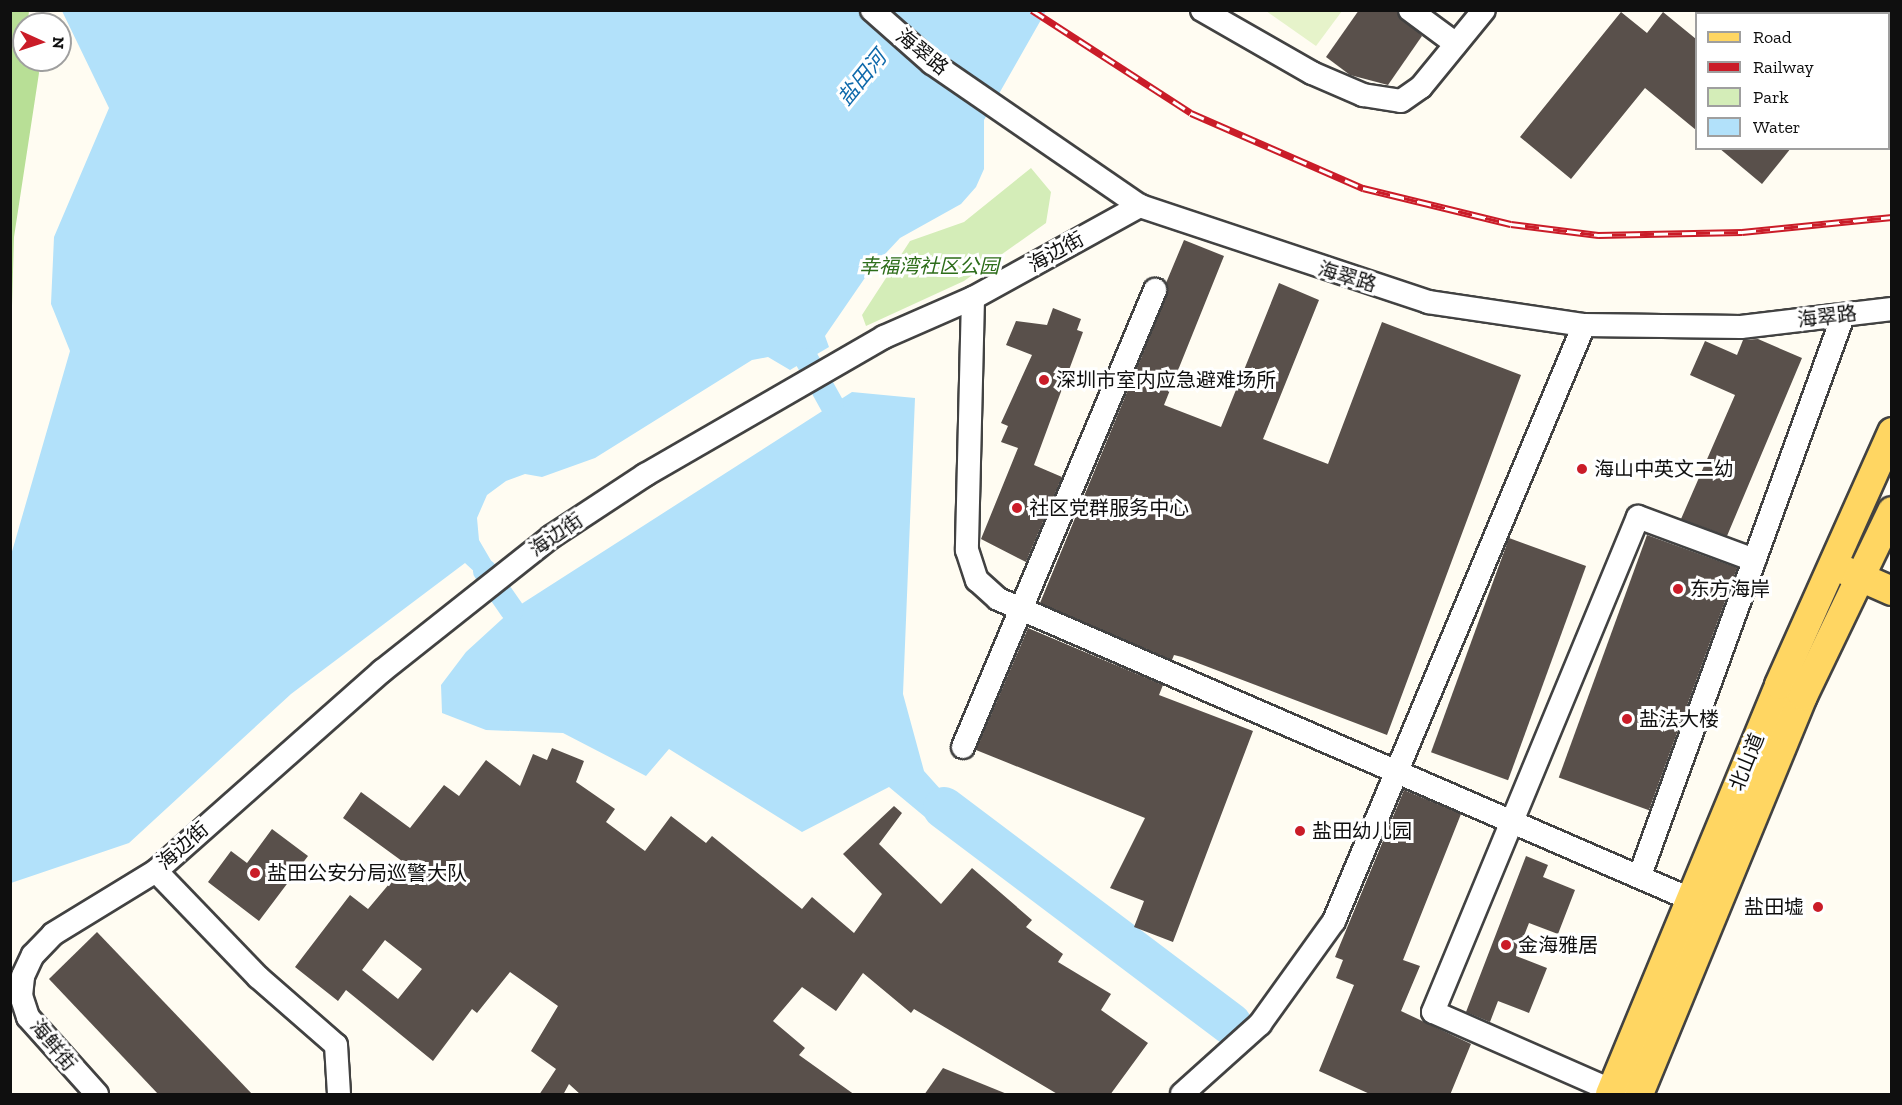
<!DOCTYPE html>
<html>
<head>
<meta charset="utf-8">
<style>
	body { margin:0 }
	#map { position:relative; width:1902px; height:1105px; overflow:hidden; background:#fffcf2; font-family:"Zilla Slab","Noto Sans SC",serif }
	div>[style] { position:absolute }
	.green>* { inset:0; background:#d4edb8 }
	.forest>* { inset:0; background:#b8df96 }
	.pitch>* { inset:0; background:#e6f3ca }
	.water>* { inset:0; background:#b2e1fa }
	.canal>* { height:24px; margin:-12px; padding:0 12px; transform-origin:12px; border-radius:12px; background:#b2e1fa }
	.river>* { height:42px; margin:-21px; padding:0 21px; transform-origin:21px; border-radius:21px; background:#b2e1fa }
	.building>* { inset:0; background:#59504b; transform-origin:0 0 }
	.roads { filter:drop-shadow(2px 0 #424242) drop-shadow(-2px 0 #424242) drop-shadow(0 2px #424242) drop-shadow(0 -2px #424242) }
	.minor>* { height:22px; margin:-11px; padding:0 11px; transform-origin:11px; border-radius:11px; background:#fff }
	.major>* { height:28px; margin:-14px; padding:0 14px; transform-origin:14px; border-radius:14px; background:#ffd662 }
	.rail>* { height:7px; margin-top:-3.5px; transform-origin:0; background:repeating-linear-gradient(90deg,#fff 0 14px,#ca1c28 0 28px); box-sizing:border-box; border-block:2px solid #ca1c28 }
	.dots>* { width:16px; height:16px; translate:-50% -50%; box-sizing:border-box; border:3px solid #fff; border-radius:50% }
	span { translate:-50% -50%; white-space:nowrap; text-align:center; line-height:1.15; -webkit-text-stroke:6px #fff; paint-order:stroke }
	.street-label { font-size:20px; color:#0f0f0f }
	.park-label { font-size:20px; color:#2d6d1a; font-style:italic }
	.poi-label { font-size:20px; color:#0f0f0f }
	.left { translate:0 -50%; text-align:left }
	.right { translate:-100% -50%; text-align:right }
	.water-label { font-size:21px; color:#0e69ab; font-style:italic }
	.frame { position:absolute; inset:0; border:12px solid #0f0f0f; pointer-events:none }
	.legend { position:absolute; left:1695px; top:12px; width:195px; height:138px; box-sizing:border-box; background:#fff; border:2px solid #9f9f9f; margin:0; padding:8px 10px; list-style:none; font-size:18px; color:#0f0f0f }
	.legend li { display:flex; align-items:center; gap:12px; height:30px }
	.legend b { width:30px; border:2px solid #9f9f9f }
	.north { position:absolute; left:12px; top:12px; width:60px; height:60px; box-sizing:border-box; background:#fff; border:2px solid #9f9f9f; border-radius:50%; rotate:93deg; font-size:16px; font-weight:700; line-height:24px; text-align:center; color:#0f0f0f }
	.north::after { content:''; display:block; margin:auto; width:21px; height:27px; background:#ca1c28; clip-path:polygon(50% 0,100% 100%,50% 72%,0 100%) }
</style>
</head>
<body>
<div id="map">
	<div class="green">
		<div style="clip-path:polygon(1031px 168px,1051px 192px,1046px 223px,964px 281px,866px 326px,862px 315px,910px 241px,964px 222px)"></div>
	</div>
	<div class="forest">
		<div style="clip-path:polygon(11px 10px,29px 11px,24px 60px,37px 60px,39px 73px,14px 237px,11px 341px)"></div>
	</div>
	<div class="pitch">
		<div style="clip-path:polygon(1266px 11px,1342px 11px,1316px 46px)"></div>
	</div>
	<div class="water">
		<div style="clip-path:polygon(62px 11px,1046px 11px,984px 120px,984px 169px,976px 187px,961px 204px,900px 238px,871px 269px,825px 336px,829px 347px,790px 370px,768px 357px,752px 360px,595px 458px,542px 477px,525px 474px,506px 481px,487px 495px,477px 518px,479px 540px,493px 564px,485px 571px,479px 576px,465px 563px,291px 694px,129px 843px,11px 883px,11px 555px,70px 351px,51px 304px,54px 237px,109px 108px)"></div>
		<div style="clip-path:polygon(852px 392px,915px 398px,903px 694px,924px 771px,950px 800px,931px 822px,889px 787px,802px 832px,669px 749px,646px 776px,563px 733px,486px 730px,442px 713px,441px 685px,466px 652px,512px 610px)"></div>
	</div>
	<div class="canal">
		<div style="left:807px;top:360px;width:51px;rotate:60.9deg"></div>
		<div style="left:485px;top:571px;width:47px;rotate:55.3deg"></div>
	</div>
	<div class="river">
		<div style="left:944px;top:808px;width:359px;rotate:37deg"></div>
	</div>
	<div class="building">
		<div style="clip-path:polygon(1359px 10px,1397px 10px,1422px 36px,1388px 85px,1350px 75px,1326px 57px)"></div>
		<div style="clip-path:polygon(1621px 12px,1647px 33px,1663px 12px,1696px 39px,1696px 130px,1645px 88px,1571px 179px,1520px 137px)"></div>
		<div style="clip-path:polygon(1719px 148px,1791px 148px,1762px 184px)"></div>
		<div style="clip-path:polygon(1184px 240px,1224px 256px,1164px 405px,1221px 427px,1279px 283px,1319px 300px,1263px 439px,1328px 464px,1382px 322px,1521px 375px,1387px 735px,1182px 657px,1174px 655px,1172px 660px,1040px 603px,1167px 295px,1166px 283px)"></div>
		<div style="clip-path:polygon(1053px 308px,1081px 319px,1077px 330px,1083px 332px,1034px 465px,1062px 477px,1026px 562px,981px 539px,1018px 448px,1001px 442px,1008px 426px,1001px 423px,1032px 355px,1006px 345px,1016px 321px,1047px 325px)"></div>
		<div style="clip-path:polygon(1758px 339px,1802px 358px,1727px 536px,1681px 519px,1735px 395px,1690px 375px,1705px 341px,1737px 355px,1743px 340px)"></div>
		<div style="left:1647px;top:535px;width:96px;height:258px;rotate:20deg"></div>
		<div style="left:1509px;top:538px;width:82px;height:228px;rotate:20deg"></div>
		<div style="clip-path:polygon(1028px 628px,1163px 685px,1159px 695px,1253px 731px,1173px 942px,1134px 927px,1144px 901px,1110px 888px,1145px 818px,976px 750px)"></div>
		<div style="clip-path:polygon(evenodd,552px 748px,584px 761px,576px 782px,615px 809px,606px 822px,645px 851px,671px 816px,706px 843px,712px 836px,802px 909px,812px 897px,854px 933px,882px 894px,843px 854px,894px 806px,902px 813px,879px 844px,941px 904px,972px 868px,1032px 920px,1026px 927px,1063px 954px,1058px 962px,1111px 994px,1101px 1010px,1148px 1043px,1110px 1095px,1059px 1095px,914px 1009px,911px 1013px,863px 973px,836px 1011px,802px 987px,773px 1021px,805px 1048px,799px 1055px,855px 1095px,581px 1095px,569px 1084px,563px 1095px,539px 1095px,556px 1069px,531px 1051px,558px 1006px,510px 972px,477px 1013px,472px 1009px,433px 1061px,346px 990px,338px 1001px,295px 967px,350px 895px,368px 909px,406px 864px,343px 818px,361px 792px,410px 828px,444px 785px,459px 796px,486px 760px,520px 786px,533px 754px,547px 760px,552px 748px,385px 940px,422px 969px,398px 999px,362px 970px,385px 940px)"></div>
		<div style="clip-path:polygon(1404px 790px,1461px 814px,1403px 960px,1420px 966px,1401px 1011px,1471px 1044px,1450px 1095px,1372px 1095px,1319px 1071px,1354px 985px,1336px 978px,1343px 960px,1335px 957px)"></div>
		<div style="clip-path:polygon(272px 829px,308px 856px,259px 921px,208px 882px,231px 851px,247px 863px)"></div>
		<div style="clip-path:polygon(1526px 856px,1548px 865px,1543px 877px,1575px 890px,1558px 934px,1529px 923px,1516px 956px,1547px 968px,1529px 1013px,1498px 1001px,1490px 1022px,1466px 1012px)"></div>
		<div style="clip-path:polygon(97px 932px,253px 1095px,159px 1095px,49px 979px)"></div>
		<div style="clip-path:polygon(943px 1068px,1007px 1094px,1006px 1095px,924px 1095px)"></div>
	</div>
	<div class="roads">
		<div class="minor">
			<div style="left:872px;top:10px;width:80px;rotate:41.5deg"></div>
			<div style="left:932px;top:63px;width:252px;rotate:34.5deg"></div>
			<div style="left:1140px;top:206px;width:304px;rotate:18.4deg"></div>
			<div style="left:1428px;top:302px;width:158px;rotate:8.4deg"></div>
			<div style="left:1584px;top:325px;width:157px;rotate:0.7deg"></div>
			<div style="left:1741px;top:327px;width:152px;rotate:-6.8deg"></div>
			<div style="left:1202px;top:10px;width:127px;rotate:29.8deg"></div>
			<div style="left:1312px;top:73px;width:56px;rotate:23.3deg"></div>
			<div style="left:1363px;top:95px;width:38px;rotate:9deg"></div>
			<div style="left:1401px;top:101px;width:24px;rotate:-35deg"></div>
			<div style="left:1421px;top:87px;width:99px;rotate:-50.7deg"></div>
			<div style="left:1410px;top:10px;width:57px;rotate:36.5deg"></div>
			<div style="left:973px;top:298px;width:252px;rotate:91.4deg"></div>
			<div style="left:967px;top:550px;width:32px;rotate:72deg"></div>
			<div style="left:977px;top:580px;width:28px;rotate:42deg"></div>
			<div style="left:998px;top:599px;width:754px;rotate:23.44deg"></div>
			<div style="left:963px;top:747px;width:496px;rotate:-67.2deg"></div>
			<div style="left:156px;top:871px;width:147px;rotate:46.1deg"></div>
			<div style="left:258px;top:977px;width:103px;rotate:41.1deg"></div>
			<div style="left:336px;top:1045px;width:49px;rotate:86.5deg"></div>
			<div style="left:1640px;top:875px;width:595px;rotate:-70.04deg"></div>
			<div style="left:97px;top:1094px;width:103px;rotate:-131.9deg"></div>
			<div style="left:28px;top:1017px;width:22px;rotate:-108deg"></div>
			<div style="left:21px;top:996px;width:20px;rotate:-84deg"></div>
			<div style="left:23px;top:976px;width:23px;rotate:-65deg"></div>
			<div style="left:33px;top:955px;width:29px;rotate:-46deg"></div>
			<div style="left:53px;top:934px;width:121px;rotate:-31.5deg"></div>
			<div style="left:156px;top:871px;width:302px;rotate:-41.5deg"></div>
			<div style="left:382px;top:671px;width:216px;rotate:-38.4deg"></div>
			<div style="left:551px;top:537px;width:113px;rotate:-33.4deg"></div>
			<div style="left:645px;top:475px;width:276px;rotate:-30deg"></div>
			<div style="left:884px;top:337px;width:97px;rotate:-23.7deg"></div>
			<div style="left:973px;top:298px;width:191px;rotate:-28.9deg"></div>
			<div style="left:1182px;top:1094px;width:105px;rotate:-41.9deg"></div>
			<div style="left:1260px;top:1024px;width:127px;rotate:-54.3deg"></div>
			<div style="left:1334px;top:921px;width:646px;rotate:-67.24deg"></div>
			<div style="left:1620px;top:1094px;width:204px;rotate:-156.3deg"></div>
			<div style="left:1433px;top:1012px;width:536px;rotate:-67.5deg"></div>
			<div style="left:1638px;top:517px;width:124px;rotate:20.3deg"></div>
		</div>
		<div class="major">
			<div style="left:1844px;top:570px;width:52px;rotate:23.6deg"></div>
			<div style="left:1610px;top:1094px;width:443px;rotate:-67.5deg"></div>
			<div style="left:1779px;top:685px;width:277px;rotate:-65.9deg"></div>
			<div style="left:1639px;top:1094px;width:430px;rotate:-67.6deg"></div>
			<div style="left:1803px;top:696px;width:205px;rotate:-64.3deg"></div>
		</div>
	</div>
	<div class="rail">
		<div style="left:1032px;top:10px;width:189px;rotate:32.9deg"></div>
		<div style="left:1191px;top:113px;width:188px;rotate:23.6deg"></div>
		<div style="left:1363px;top:188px;width:152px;rotate:13.7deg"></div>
		<div style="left:1511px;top:224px;width:88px;rotate:7.2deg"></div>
		<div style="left:1598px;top:235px;width:144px;rotate:-1.2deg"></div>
		<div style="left:1742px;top:232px;width:151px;rotate:-5.7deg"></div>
	</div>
	<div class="dots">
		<div style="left:1044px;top:380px;background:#ca1c28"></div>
		<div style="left:1582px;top:469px;background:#ca1c28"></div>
		<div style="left:1017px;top:508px;background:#ca1c28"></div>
		<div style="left:1678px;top:589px;background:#ca1c28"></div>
		<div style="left:1627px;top:719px;background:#ca1c28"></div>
		<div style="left:1300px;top:831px;background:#ca1c28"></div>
		<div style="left:255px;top:873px;background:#ca1c28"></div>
		<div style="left:1818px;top:907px;background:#ca1c28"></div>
		<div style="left:1506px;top:945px;background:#ca1c28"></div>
	</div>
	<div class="street-label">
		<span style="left:922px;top:52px;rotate:39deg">海翠路</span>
		<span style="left:1056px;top:252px;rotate:-29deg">海边街</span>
		<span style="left:1347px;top:277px;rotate:17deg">海翠路</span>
		<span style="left:1827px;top:317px;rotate:-7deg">海翠路</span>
		<span style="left:556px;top:535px;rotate:-35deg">海边街</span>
		<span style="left:1747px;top:762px;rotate:-68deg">北山道</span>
		<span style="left:183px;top:846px;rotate:-41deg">海边街</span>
		<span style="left:53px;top:1045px;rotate:50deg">海鲜街</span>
	</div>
	<div class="park-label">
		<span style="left:929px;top:266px">幸福湾社区公园</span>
	</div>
	<div class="poi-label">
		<span class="left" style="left:1056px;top:380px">深圳市室内应急避难场所</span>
		<span class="left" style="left:1594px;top:469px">海山中英文二幼</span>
		<span class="left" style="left:1029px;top:508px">社区党群服务中心</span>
		<span class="left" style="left:1690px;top:589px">东方海岸</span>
		<span class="left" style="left:1639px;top:719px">盐法大楼</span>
		<span class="left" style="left:1312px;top:831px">盐田幼儿园</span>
		<span class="left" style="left:267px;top:873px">盐田公安分局巡警大队</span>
		<span class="right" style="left:1804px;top:907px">盐田墟</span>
		<span class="left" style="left:1518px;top:945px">金海雅居</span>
	</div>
	<div class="water-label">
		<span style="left:862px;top:78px;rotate:-51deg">盐田河</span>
	</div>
	<div class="frame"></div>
	<ul class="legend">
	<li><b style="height:8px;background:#ffd662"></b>Road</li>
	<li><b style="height:8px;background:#ca1c28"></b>Railway</li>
	<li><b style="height:16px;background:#d4edb8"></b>Park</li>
	<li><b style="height:16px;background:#b2e1fa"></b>Water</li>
	</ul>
	<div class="north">N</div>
</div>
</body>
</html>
